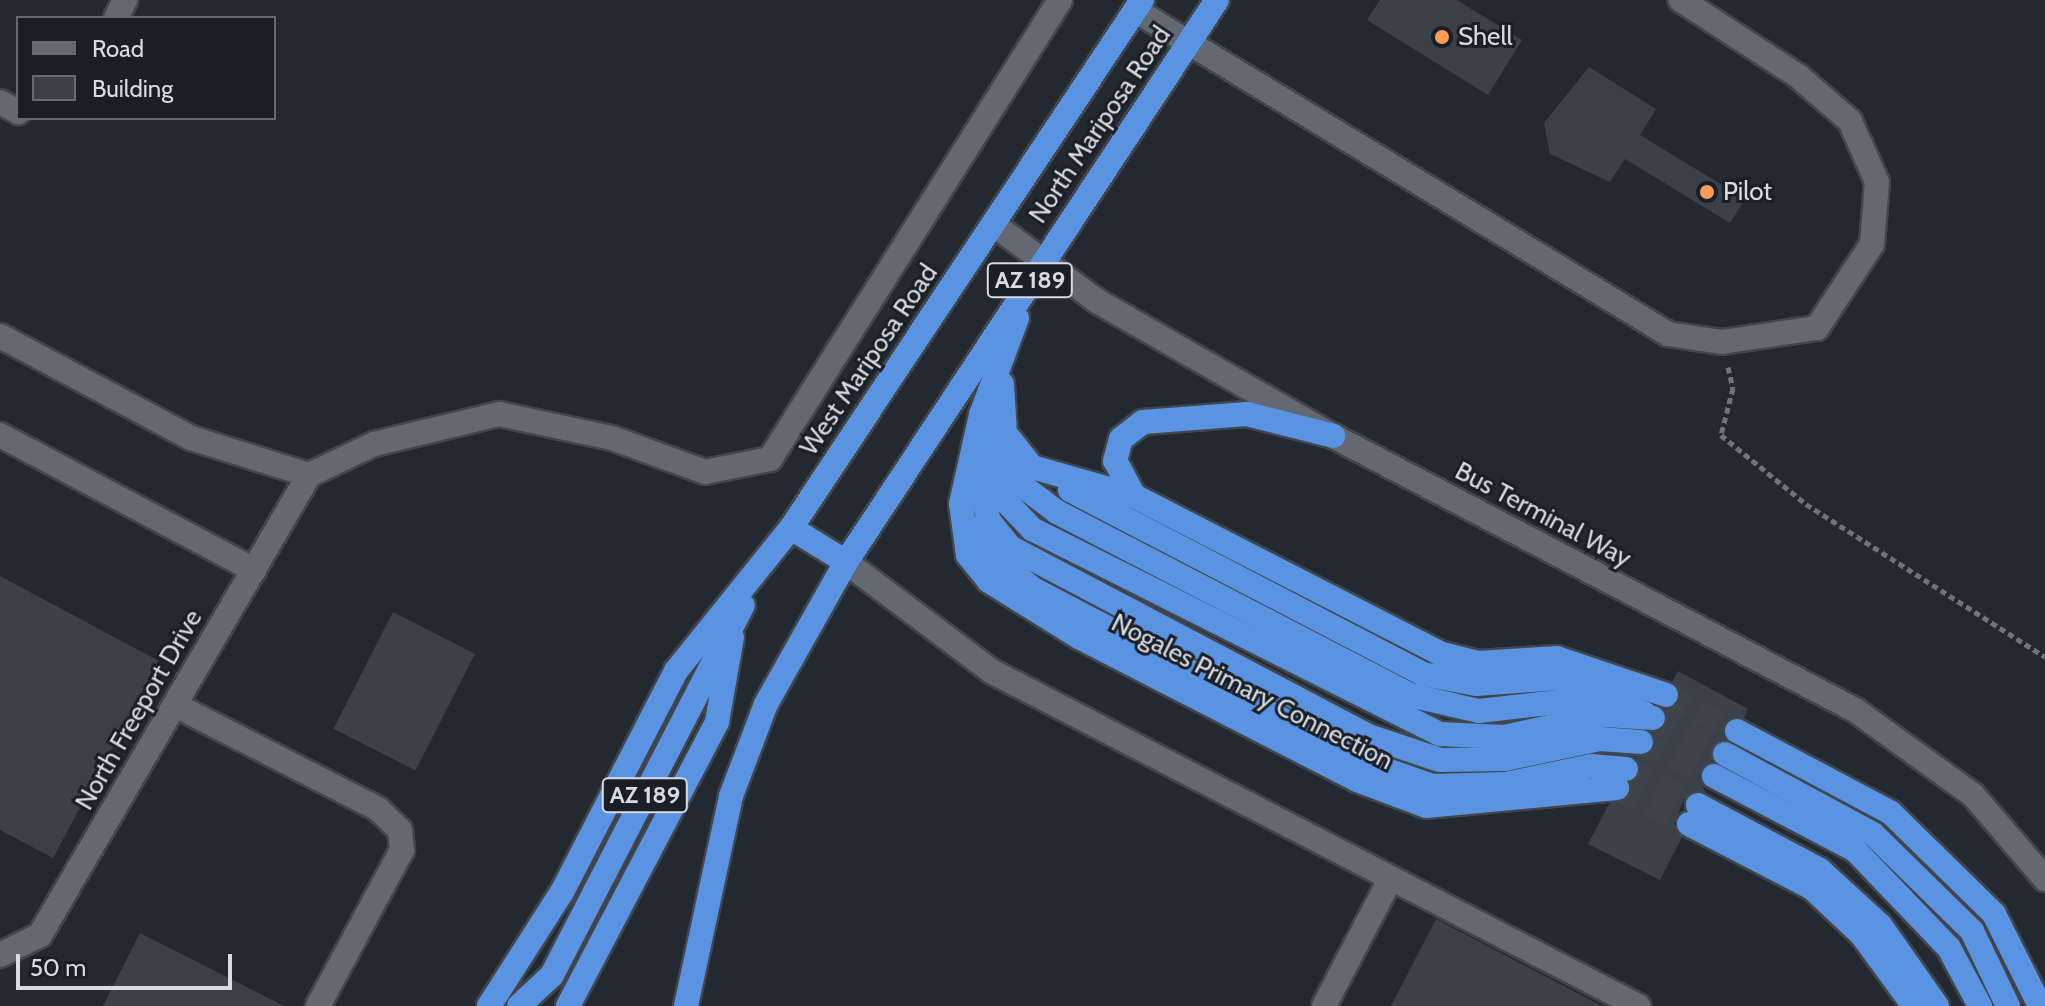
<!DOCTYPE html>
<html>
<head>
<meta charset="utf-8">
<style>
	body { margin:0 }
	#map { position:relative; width:2045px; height:1006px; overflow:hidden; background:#232931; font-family:Cabin,sans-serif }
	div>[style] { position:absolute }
	.building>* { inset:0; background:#3b414a; transform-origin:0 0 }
	.highway-tunnel>* { height:24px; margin-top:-12px; transform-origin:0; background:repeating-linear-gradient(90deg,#3e444c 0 24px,transparent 0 36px) }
	.path>* { height:5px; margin-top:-2.5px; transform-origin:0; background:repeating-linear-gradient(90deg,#6e747b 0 6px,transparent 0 10px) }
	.roads { filter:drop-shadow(2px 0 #41464d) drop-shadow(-2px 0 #41464d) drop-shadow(0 2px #41464d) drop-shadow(0 -2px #41464d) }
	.minor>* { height:24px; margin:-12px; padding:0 12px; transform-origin:12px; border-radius:12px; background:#626972 }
	.highway>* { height:24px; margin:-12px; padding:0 12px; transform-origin:12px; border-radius:12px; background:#5993e1 }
	.dots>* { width:22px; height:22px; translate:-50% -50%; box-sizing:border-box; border:4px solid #1a1f27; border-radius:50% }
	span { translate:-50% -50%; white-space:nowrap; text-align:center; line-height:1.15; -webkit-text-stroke:6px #1a1f27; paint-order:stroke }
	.shield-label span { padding:2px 6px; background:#1a1f27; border:2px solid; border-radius:6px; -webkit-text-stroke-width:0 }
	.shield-label { font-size:24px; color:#d8dce2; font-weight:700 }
	.poi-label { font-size:26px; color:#d8dce2 }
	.left { translate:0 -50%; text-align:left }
	.street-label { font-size:26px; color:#d8dce2 }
	.legend { position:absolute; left:16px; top:16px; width:260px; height:104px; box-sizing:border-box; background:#1a1f27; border:2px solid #666b72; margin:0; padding:10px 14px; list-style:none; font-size:24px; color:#d8dce2 }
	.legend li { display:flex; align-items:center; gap:16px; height:40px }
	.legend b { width:40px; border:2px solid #666b72 }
	.scale { position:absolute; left:16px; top:954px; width:216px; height:36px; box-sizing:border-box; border:4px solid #d8dce2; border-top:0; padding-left:10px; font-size:24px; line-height:28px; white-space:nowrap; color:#d8dce2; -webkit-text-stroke:6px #1a1f27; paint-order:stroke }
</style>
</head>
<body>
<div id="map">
	<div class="building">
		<div style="clip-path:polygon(1380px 0,1457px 0,1522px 40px,1488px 95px,1367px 20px)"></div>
		<div style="clip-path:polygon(1589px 67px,1656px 109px,1640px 135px,1745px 199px,1730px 223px,1625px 159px,1610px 182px,1550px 154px,1544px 123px)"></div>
		<div style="clip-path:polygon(0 576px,159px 661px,53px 858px,0 830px)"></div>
		<div style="left:393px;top:612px;width:92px;height:131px;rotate:27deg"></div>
		<div style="clip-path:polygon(1678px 671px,1748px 709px,1744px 718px,1728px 719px,1724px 739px,1712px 748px,1712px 761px,1699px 776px,1705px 792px,1684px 799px,1674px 824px,1682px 837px,1660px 880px,1588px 844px,1609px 804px,1630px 795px,1641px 771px,1634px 757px,1653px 751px,1652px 733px,1665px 727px,1665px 710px,1680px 701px,1672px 682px)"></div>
		<div style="clip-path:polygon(1436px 919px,1602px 1006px,1391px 1006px)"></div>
		<div style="clip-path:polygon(140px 933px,284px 1006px,103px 1006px)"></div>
	</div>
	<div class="highway-tunnel">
		<div style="left:1666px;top:695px;width:80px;rotate:26.9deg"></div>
		<div style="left:1653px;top:718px;width:80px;rotate:26.6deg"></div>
		<div style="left:1641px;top:742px;width:81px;rotate:25deg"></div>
		<div style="left:1626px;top:769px;width:80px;rotate:26.6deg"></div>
		<div style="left:1617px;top:788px;width:80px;rotate:26.6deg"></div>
	</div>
	<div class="path">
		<div style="left:1728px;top:367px;width:22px;rotate:77deg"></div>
		<div style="left:1733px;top:388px;width:49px;rotate:104.3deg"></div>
		<div style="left:1721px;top:435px;width:109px;rotate:39.1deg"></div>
		<div style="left:1806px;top:504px;width:284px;rotate:32.6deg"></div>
	</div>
	<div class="roads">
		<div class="minor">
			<div style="left:1135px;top:10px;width:624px;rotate:31.29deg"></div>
			<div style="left:1668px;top:334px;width:55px;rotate:8.4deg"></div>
			<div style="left:1722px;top:342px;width:96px;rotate:-8.4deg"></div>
			<div style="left:1817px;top:328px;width:100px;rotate:-56.8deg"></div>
			<div style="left:1872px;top:244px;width:62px;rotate:-85.4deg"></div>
			<div style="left:1877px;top:182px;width:67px;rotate:-113.9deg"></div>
			<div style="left:1850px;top:121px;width:69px;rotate:-139.1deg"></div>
			<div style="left:1798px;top:76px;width:140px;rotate:-147deg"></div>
			<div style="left:116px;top:18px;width:20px;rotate:-63deg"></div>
			<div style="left:0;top:102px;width:21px;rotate:29deg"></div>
			<div style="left:993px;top:224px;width:129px;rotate:36.5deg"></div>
			<div style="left:1097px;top:301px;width:272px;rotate:29.8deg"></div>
			<div style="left:1333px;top:436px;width:590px;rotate:27.7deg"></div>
			<div style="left:1855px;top:710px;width:145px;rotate:35.8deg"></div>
			<div style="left:1973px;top:795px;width:111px;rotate:49.4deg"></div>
			<div style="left:0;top:336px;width:217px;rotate:28.1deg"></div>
			<div style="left:191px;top:438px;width:124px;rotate:17.4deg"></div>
			<div style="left:0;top:435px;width:288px;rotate:28deg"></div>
			<div style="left:846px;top:562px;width:181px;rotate:36.9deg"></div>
			<div style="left:991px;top:671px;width:729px;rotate:27.37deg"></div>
			<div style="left:175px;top:705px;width:228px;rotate:27.1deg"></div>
			<div style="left:378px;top:809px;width:30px;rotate:44deg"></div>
			<div style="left:400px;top:830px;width:20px;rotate:84deg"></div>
			<div style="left:402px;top:850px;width:177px;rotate:118.3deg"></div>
			<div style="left:0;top:955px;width:45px;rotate:-26.6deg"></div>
			<div style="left:40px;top:935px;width:533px;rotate:-59.68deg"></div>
			<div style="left:309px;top:475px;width:72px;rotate:-25.5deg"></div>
			<div style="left:374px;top:444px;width:129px;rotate:-13.5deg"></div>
			<div style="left:499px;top:414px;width:116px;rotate:12deg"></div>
			<div style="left:612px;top:438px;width:99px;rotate:20.1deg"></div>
			<div style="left:705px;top:472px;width:66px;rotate:-11.3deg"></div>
			<div style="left:770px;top:459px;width:543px;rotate:-57.71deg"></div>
			<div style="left:1324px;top:1006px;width:144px;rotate:-62.4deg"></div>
		</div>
		<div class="highway">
			<div style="left:1017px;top:318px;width:103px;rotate:110.4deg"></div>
			<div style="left:981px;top:415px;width:91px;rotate:102.7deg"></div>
			<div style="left:961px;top:504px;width:51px;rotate:82.2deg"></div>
			<div style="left:968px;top:555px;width:33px;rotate:51deg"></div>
			<div style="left:989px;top:581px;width:106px;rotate:31.9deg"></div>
			<div style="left:1079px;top:637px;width:313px;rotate:27.2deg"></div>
			<div style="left:1357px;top:780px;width:74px;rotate:20.6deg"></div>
			<div style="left:1426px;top:806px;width:192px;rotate:-5.4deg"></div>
			<div style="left:1002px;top:384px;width:49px;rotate:86.5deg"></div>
			<div style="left:1005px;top:433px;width:43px;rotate:51.5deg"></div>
			<div style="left:1032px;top:467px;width:106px;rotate:15.9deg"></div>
			<div style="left:1134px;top:496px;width:343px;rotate:27.2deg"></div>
			<div style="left:1439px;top:653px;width:40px;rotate:14.4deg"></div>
			<div style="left:1478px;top:663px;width:79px;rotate:-3.6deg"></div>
			<div style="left:1557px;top:658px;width:115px;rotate:18.7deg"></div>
			<div style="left:998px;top:414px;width:88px;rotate:99.1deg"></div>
			<div style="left:984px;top:501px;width:21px;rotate:76deg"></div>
			<div style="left:989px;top:521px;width:33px;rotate:51deg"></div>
			<div style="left:1010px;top:547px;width:405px;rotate:27.8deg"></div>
			<div style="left:1368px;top:736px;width:76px;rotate:18.4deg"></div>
			<div style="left:1440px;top:760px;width:65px;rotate:-0.9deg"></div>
			<div style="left:1505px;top:759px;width:97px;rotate:-11.9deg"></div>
			<div style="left:1600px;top:739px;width:41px;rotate:4.2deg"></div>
			<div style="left:996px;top:441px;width:45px;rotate:63.4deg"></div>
			<div style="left:1016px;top:481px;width:51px;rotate:37.1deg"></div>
			<div style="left:1057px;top:512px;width:398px;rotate:27.4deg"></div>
			<div style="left:1410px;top:695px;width:71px;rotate:13.1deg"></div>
			<div style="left:1479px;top:711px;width:80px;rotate:-6.5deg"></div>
			<div style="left:1558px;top:702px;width:46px;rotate:15.3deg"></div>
			<div style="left:990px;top:468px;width:25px;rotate:74deg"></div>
			<div style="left:997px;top:492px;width:51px;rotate:46.6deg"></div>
			<div style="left:1032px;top:529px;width:457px;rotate:26.7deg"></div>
			<div style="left:1440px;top:734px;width:64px;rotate:2.7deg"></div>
			<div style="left:1504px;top:737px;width:102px;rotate:-12.4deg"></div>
			<div style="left:1604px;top:715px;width:49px;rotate:3.5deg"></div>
			<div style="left:1070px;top:490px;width:398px;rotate:27.5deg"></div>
			<div style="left:1423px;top:674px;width:54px;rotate:10.7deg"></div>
			<div style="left:1476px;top:684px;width:83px;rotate:-4.1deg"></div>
			<div style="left:1559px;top:678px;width:92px;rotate:22.4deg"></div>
			<div style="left:1134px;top:496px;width:40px;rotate:-118deg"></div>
			<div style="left:1115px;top:461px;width:23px;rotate:-75deg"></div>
			<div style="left:1121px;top:439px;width:28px;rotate:-38deg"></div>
			<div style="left:1143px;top:422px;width:104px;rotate:-4.4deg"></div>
			<div style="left:1247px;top:414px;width:89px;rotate:14.3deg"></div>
			<div style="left:791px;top:528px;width:65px;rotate:31.7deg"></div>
			<div style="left:973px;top:528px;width:25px;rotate:63deg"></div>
			<div style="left:984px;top:550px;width:63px;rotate:38.5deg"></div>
			<div style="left:1033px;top:589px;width:373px;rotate:27.6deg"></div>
			<div style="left:1364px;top:762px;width:72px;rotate:19.4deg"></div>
			<div style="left:1432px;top:786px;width:74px;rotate:-1.5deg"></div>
			<div style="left:1506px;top:784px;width:87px;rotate:-12deg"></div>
			<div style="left:1591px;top:766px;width:35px;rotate:5deg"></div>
			<div style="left:1737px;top:731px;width:174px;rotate:28deg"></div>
			<div style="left:1891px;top:813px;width:144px;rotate:44.4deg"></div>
			<div style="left:1994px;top:914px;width:103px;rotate:63.4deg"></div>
			<div style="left:1725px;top:754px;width:168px;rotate:28.4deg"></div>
			<div style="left:1873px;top:834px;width:139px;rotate:44.4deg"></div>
			<div style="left:1972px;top:931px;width:83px;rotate:64.4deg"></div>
			<div style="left:1714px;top:776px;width:159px;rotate:27.7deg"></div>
			<div style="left:1855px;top:850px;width:136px;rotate:46.2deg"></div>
			<div style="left:1949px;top:948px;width:66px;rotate:61.9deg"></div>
			<div style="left:1698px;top:805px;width:138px;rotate:28deg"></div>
			<div style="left:1820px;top:870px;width:81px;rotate:42.5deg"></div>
			<div style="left:1880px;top:925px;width:99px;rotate:54.9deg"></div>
			<div style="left:1689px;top:824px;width:139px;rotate:27.5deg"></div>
			<div style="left:1812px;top:888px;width:69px;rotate:43.2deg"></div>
			<div style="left:1862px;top:935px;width:88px;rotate:53.8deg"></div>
			<div style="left:489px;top:1006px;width:135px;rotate:-57.4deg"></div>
			<div style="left:562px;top:892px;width:249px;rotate:-62.7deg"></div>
			<div style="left:676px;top:671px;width:184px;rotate:-51.2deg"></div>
			<div style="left:791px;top:528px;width:634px;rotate:-56.39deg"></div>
			<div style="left:519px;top:1006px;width:45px;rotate:-43.2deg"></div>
			<div style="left:552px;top:975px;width:416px;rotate:-62.7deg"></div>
			<div style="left:568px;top:1006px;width:321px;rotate:-62.3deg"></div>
			<div style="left:717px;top:722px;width:86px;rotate:-80deg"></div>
			<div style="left:686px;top:1006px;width:215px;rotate:-77.9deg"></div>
			<div style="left:731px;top:796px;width:98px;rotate:-69.2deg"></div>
			<div style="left:766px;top:704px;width:163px;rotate:-60.6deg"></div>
			<div style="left:846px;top:562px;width:673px;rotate:-56.57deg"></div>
		</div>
	</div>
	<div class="dots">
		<div style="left:1442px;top:37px;background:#fd9d55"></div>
		<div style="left:1707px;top:192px;background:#fd9d55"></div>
	</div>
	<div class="shield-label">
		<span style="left:1030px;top:280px">AZ 189</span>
		<span style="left:645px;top:795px">AZ 189</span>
	</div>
	<div class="poi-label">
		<span class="left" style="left:1458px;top:37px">Shell</span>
		<span class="left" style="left:1723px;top:192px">Pilot</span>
	</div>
	<div class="street-label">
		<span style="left:1100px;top:125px;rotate:-56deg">North Mariposa Road</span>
		<span style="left:869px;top:360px;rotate:-56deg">West Mariposa Road</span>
		<span style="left:1543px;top:515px;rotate:28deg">Bus Terminal Way</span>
		<span style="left:1252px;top:692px;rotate:27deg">Nogales Primary Connection</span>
		<span style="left:139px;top:710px;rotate:-60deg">North Freeport Drive</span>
	</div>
	<ul class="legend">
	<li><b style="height:10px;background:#626972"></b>Road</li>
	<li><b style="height:22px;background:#3b414a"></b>Building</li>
	</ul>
	<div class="scale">50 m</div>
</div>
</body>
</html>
